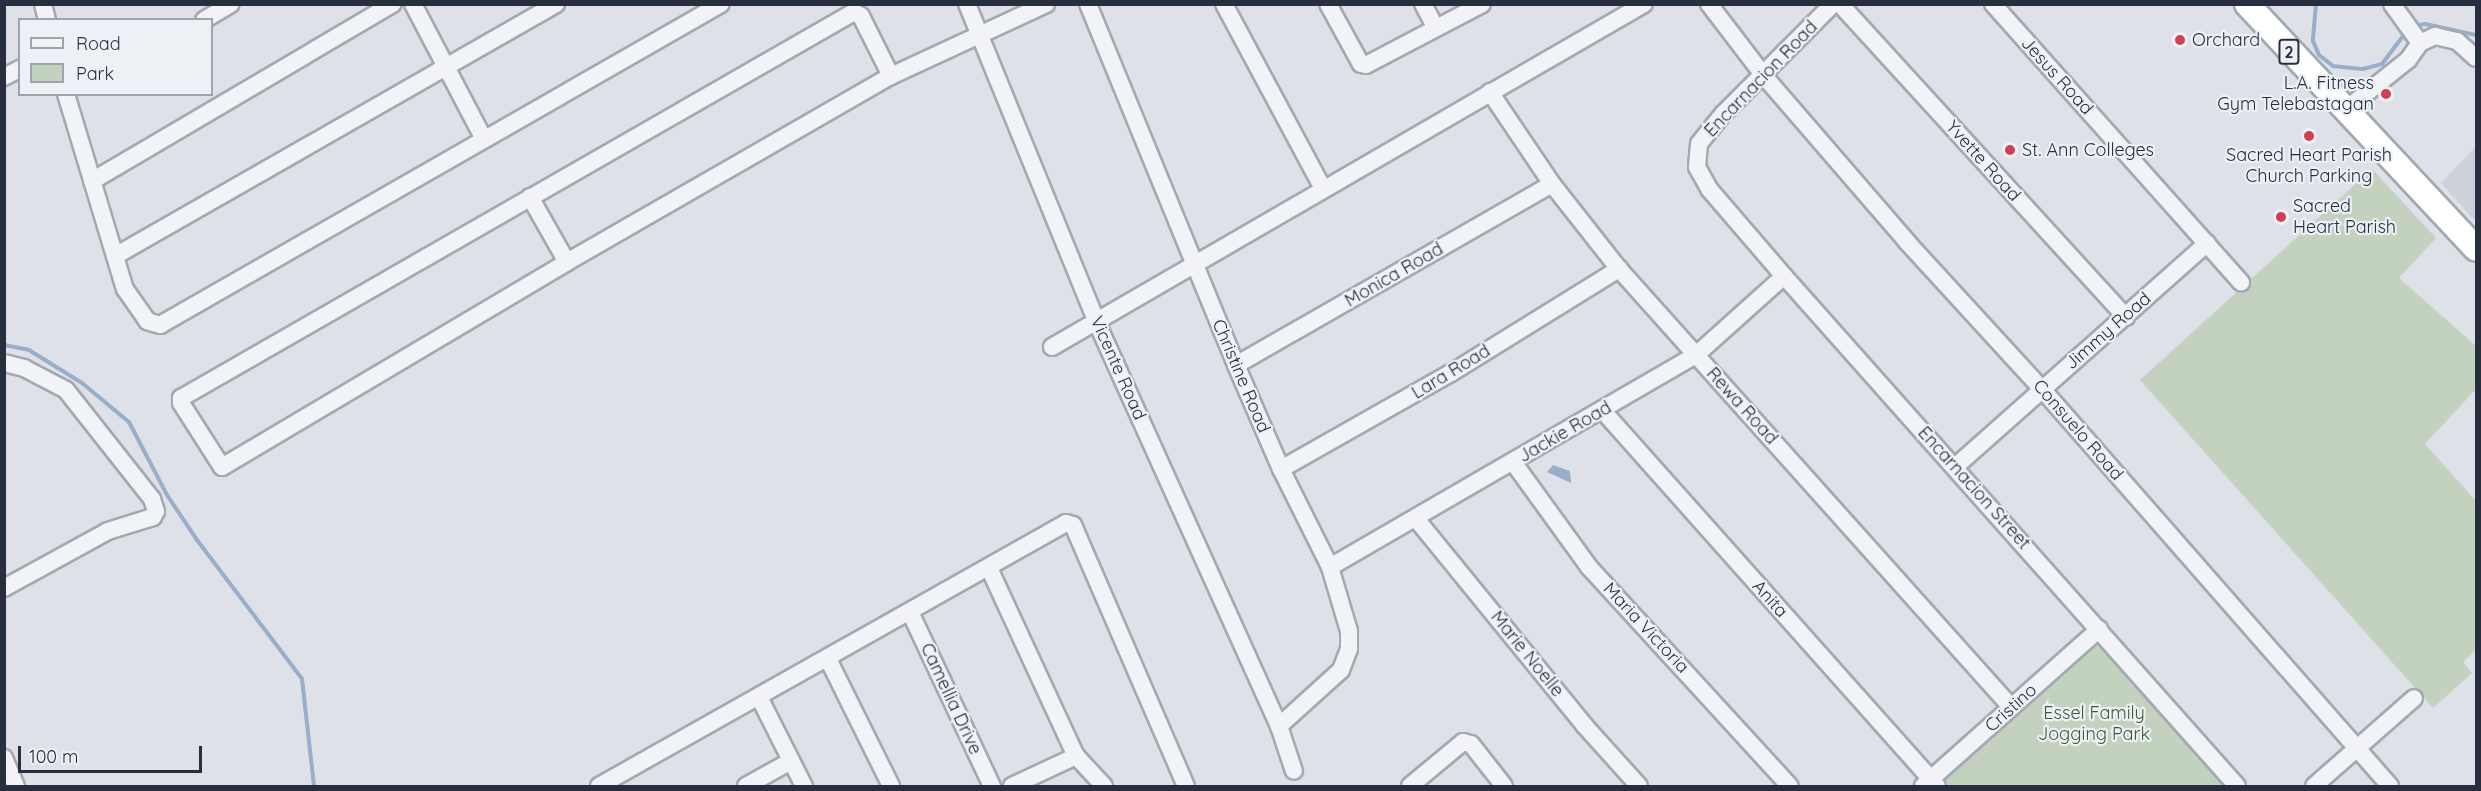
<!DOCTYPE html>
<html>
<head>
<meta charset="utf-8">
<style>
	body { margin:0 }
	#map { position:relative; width:2481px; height:791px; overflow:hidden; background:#dee2e8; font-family:Quicksand,sans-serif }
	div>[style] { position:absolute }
	.built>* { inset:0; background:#ccd1da }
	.green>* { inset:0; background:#c3d2bf }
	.water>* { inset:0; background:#98aec9 }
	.stream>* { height:4px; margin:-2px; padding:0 2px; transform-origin:2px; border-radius:2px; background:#98aec9 }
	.roads { filter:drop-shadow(2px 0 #a3a9b2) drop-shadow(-2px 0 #a3a9b2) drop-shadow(0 2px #a3a9b2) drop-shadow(0 -2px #a3a9b2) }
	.minor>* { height:16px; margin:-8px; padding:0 8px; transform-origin:8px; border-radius:8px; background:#f1f3f6 }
	.highway>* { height:24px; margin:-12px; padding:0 12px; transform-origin:12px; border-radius:12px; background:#fff }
	.dots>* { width:16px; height:16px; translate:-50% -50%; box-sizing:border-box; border:3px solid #edf1f6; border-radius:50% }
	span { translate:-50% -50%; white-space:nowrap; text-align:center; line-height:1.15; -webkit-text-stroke:4.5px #edf1f6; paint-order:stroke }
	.shield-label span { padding:2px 4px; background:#edf1f6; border:2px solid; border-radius:4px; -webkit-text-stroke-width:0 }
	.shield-label { font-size:16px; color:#272f3f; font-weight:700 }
	.poi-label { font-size:18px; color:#272f3f }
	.left { translate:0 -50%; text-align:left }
	.right { translate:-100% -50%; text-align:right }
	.street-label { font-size:18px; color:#272f3f }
	.park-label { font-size:18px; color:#3a5b34 }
	.frame { position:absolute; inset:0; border:6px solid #272f3f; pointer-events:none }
	.legend { position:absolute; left:18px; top:18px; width:195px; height:78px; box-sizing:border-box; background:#edf1f6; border:2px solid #9ea3ad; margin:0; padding:8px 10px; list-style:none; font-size:18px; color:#272f3f }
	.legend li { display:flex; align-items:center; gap:12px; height:30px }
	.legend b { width:30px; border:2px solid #9ea3ad }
	.scale { position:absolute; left:18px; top:746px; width:184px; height:27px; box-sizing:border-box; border:3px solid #272f3f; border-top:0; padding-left:8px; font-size:18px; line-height:21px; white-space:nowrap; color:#272f3f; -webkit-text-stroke:4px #edf1f6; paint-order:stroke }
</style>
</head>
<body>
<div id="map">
	<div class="built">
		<div style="clip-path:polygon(2476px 146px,2476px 222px,2441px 183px)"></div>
	</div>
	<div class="green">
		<div style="clip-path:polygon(2372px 169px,2436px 238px,2399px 278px,2476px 346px,2476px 389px,2425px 444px,2476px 501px,2476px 649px,2463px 662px,2472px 673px,2433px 708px,2140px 380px)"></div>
		<div style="clip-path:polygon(2100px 636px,2232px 786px,1940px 786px,1935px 780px)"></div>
	</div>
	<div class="water">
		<div style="clip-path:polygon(1553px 465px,1570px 471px,1571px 483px,1547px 472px)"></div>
	</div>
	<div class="stream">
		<div style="left:2316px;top:4px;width:37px;rotate:95deg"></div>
		<div style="left:2313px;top:41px;width:15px;rotate:67deg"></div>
		<div style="left:2319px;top:55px;width:18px;rotate:38deg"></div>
		<div style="left:2333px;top:66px;width:30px;rotate:6deg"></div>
		<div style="left:2363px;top:69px;width:20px;rotate:-15deg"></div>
		<div style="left:2382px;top:64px;width:40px;rotate:-53deg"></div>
		<div style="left:2413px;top:26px;width:12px;rotate:-9deg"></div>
		<div style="left:2425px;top:24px;width:52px;rotate:12.2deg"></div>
		<div style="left:4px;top:345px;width:25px;rotate:11deg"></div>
		<div style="left:29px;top:350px;width:62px;rotate:31.9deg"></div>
		<div style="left:82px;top:383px;width:61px;rotate:39.7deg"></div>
		<div style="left:129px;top:422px;width:82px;rotate:62.5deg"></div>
		<div style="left:167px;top:495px;width:54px;rotate:56.3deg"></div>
		<div style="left:197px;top:540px;width:174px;rotate:52.9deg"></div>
		<div style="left:302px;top:679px;width:108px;rotate:83.6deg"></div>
	</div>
	<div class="roads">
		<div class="minor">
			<div style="left:43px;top:4px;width:16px;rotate:76deg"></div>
			<div style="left:413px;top:4px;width:153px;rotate:62.3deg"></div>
			<div style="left:967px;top:4px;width:344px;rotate:67.8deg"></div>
			<div style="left:1097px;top:323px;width:442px;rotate:65.7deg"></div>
			<div style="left:1279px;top:726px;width:47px;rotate:71.6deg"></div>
			<div style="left:1088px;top:4px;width:390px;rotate:67.7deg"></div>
			<div style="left:1236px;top:365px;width:113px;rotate:66.6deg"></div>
			<div style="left:1281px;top:469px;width:110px;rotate:63.4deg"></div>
			<div style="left:1330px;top:567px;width:67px;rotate:73.5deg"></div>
			<div style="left:1349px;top:631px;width:18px;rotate:90deg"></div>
			<div style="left:1349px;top:649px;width:22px;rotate:111deg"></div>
			<div style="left:1341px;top:670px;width:84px;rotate:137.9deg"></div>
			<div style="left:1224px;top:4px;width:210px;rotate:61.8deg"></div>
			<div style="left:1328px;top:4px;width:68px;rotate:61.2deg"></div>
			<div style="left:1361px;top:64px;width:5px;rotate:11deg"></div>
			<div style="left:1366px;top:65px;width:131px;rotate:-27.7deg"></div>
			<div style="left:1423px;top:4px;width:27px;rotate:62deg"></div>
			<div style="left:1709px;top:4px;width:91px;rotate:52.6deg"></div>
			<div style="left:1764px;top:76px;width:221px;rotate:49.2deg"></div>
			<div style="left:1908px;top:243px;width:198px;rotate:47.5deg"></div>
			<div style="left:2042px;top:389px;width:528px;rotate:48.76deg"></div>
			<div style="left:1833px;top:4px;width:156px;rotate:135deg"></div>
			<div style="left:1723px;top:114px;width:38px;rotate:129deg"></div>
			<div style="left:1699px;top:144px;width:23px;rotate:95deg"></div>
			<div style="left:1697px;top:167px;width:26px;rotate:61deg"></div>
			<div style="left:1710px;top:190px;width:113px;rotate:49.3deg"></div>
			<div style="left:1784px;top:276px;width:682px;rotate:48.39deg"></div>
			<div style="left:1840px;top:4px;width:424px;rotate:47.6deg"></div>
			<div style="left:1993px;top:4px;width:373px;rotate:48.3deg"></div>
			<div style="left:2392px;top:4px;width:48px;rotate:54.3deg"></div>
			<div style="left:204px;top:20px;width:31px;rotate:-31deg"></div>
			<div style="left:891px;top:76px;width:67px;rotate:-116.6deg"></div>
			<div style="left:861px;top:16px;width:8px;rotate:-150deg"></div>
			<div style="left:854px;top:12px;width:776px;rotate:150.16deg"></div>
			<div style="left:181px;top:398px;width:5px;rotate:90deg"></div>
			<div style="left:181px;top:403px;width:76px;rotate:57.4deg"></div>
			<div style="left:222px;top:467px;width:401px;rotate:-30.7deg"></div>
			<div style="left:567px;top:262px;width:374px;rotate:-29.9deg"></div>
			<div style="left:891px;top:76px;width:171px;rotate:-24.9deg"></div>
			<div style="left:4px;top:77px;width:18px;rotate:-27deg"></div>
			<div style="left:1490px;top:92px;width:111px;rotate:56deg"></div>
			<div style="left:1552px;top:184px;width:108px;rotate:51.8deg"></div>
			<div style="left:1619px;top:269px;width:588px;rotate:48.17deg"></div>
			<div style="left:66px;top:94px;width:204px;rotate:73.2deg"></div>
			<div style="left:125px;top:289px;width:39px;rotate:55deg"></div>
			<div style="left:147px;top:321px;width:14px;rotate:17deg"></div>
			<div style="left:160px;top:325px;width:646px;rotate:-29.78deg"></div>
			<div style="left:2344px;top:111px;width:82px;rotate:-38.6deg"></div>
			<div style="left:2408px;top:60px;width:21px;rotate:-55deg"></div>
			<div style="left:2420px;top:43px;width:17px;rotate:-25deg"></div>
			<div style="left:2435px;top:36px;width:23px;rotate:13deg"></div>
			<div style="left:2457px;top:41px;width:25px;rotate:42deg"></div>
			<div style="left:92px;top:181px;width:349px;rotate:-30.5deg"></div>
			<div style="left:530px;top:197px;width:75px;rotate:60.4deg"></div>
			<div style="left:115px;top:256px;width:508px;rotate:-29.74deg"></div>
			<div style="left:1052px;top:347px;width:684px;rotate:-30.09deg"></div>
			<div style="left:4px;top:363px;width:21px;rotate:14deg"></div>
			<div style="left:24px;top:368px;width:47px;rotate:27.6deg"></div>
			<div style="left:66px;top:390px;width:139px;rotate:51.7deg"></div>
			<div style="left:152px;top:499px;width:13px;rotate:72deg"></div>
			<div style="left:156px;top:511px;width:7px;rotate:117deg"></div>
			<div style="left:153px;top:517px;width:47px;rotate:162.7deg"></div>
			<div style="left:108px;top:531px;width:119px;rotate:151.3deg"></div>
			<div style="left:1236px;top:365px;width:364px;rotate:-29.8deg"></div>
			<div style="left:1603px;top:411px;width:502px;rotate:48.31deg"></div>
			<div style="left:1513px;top:462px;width:130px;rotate:54.1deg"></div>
			<div style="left:1589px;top:567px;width:297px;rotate:47.5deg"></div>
			<div style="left:1955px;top:467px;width:337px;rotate:-41.6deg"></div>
			<div style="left:1281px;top:469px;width:195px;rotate:-29.5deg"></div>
			<div style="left:1451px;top:373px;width:198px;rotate:-31.8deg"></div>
			<div style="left:1417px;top:520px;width:264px;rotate:50.8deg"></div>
			<div style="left:1584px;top:725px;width:82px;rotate:48deg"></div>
			<div style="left:1330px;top:567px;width:423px;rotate:-30.1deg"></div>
			<div style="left:1696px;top:355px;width:118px;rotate:-41.9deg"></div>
			<div style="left:989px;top:568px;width:207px;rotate:65.2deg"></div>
			<div style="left:1076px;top:756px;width:41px;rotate:47deg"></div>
			<div style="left:910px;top:612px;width:192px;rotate:64.8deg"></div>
			<div style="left:829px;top:661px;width:140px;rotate:63.6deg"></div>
			<div style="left:759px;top:697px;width:100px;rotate:63.2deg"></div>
			<div style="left:4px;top:758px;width:30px;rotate:67deg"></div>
			<div style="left:599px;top:786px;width:536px;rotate:-29.39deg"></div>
			<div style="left:1066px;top:523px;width:7px;rotate:16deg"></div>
			<div style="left:1073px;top:525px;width:284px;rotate:66.6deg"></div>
			<div style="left:746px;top:786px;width:51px;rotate:-29.1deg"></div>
			<div style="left:1012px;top:786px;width:71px;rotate:-25.1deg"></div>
			<div style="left:1410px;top:786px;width:69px;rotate:-39.7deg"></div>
			<div style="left:1463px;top:742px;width:8px;rotate:14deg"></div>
			<div style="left:1471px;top:744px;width:53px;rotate:51.8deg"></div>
			<div style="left:1923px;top:786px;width:236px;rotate:-41.7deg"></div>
			<div style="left:2314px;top:786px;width:133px;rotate:-41.3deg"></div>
		</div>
		<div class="highway">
			<div style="left:2247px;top:4px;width:335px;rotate:46.9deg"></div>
		</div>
	</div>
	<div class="dots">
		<div style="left:2180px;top:40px;background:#d04050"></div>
		<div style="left:2386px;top:94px;background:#d04050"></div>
		<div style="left:2309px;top:136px;background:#d04050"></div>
		<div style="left:2010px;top:150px;background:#d04050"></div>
		<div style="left:2281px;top:217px;background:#d04050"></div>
	</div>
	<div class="shield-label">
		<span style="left:2289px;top:52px">2</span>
	</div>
	<div class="poi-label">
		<span class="left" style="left:2192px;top:40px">Orchard</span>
		<span class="right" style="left:2374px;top:94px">L.A. Fitness<br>Gym Telebastagan</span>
		<span class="left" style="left:2022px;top:150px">St. Ann Colleges</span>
		<span style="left:2309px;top:166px">Sacred Heart Parish<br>Church Parking</span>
		<span class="left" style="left:2293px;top:217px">Sacred<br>Heart Parish</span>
	</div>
	<div class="street-label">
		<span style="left:2057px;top:76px;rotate:48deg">Jesus Road</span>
		<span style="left:1761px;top:79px;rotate:-46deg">Encarnacion Road</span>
		<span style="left:1983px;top:161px;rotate:48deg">Yvette Road</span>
		<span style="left:1394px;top:275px;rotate:-30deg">Monica Road</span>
		<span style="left:2108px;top:331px;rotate:-41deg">Jimmy Road</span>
		<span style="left:1118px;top:368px;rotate:66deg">Vicente Road</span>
		<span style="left:1451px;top:372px;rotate:-31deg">Lara Road</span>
		<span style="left:1241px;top:376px;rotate:67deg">Christine Road</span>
		<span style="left:1742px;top:406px;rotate:48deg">Rewa Road</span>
		<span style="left:2078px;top:430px;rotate:49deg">Consuelo Road</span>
		<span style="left:1565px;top:432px;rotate:-30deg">Jackie Road</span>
		<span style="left:1974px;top:488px;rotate:48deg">Encarnacion Street</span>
		<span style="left:1770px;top:599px;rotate:48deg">Anita</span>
		<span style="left:1646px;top:628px;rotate:47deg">Maria Victoria</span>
		<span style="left:1527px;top:654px;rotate:51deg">Marie Noelle</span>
		<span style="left:951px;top:699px;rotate:65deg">Camellia Drive</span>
		<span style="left:2011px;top:708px;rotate:-42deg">Cristino</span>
	</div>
	<div class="park-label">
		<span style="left:2094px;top:724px">Essel Family<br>Jogging Park</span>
	</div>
	<div class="frame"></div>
	<ul class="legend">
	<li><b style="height:8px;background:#f1f3f6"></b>Road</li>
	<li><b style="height:16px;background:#c3d2bf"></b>Park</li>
	</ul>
	<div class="scale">100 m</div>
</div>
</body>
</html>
